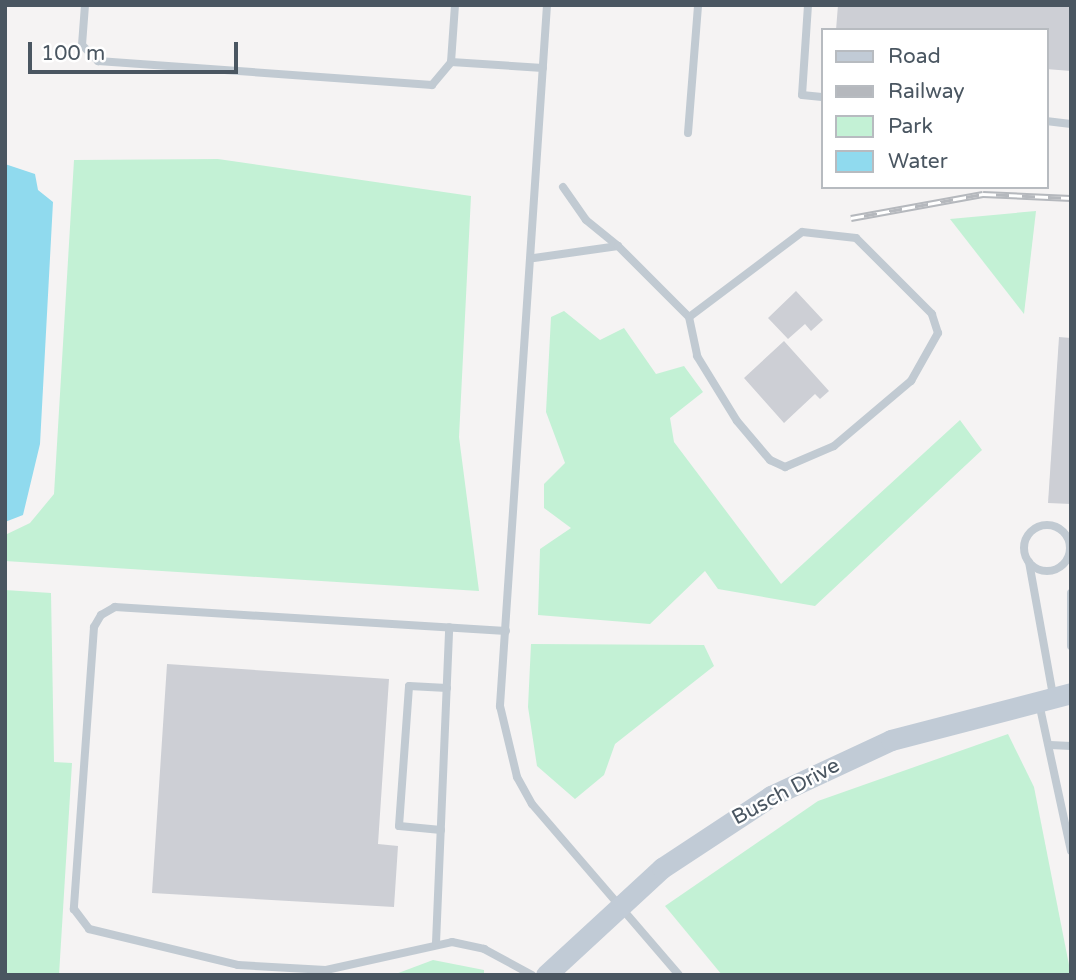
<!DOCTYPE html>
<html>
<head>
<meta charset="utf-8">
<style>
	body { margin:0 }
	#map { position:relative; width:1076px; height:980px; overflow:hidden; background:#f5f3f3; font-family:"Varela Round",sans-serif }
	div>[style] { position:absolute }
	.green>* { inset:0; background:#c3f1d5 }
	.water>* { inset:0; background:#90daee }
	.building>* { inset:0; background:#cdcfd5 }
	.lane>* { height:8px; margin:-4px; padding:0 4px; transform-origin:4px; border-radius:4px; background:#c1cad2 }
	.lane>.ring { margin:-4px; padding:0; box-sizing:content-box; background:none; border:8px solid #c1cad2; border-radius:50% }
	.secondary>* { height:21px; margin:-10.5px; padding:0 10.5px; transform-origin:10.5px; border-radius:10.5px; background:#c1cbd6 }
	.rail>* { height:7px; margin-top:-3.5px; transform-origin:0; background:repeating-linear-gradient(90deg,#fff 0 13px,#b5b8bd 0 26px); box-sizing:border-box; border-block:2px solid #b5b8bd }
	span { translate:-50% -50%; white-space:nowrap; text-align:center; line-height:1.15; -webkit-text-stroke:5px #fff; paint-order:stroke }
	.street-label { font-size:21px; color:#4a5661 }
	.frame { position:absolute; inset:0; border:7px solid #4a5661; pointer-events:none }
	.legend { position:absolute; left:821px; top:28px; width:228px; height:161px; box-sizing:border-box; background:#fff; border:2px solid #b7bbc0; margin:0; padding:9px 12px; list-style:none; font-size:21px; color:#4a5661 }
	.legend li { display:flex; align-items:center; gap:14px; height:35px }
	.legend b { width:35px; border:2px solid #b7bbc0 }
	.scale { position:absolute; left:28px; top:42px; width:210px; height:32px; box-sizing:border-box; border:4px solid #4a5661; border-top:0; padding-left:9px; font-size:21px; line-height:24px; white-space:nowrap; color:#4a5661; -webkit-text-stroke:5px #fff; paint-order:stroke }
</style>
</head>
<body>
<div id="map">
	<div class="green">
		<div style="clip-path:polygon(218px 159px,471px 196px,459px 437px,479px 591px,5px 561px,5px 535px,30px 523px,54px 494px,74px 160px)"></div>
		<div style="clip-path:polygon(1036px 211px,1024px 314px,950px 219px)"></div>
		<div style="clip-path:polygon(564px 311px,600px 340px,624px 328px,656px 374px,684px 366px,703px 392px,670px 418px,674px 442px,781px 584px,960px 420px,982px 450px,815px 606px,718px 589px,705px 571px,650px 624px,538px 615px,540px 549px,571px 528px,544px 508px,544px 484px,565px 463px,546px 412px,551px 317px)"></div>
		<div style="clip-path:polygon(5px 590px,51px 593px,54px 762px,72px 763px,59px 975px,5px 975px)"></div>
		<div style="clip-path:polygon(531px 644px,704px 645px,714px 666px,615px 744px,604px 775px,575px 799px,537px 766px,528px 707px)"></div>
		<div style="clip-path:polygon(1008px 734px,1034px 787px,1071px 975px,722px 975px,665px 906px,818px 801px)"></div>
		<div style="clip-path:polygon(433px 960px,484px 970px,484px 975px,393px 975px)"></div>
	</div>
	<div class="water">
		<div style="clip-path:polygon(5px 164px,35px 174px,38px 190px,53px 202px,40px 444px,23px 515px,5px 522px)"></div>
	</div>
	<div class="building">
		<div style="clip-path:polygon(838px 5px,1071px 5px,1071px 71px,1046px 69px,1046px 30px,836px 30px)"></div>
		<div style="clip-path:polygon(796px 291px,823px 320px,811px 331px,805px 324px,788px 339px,768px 318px)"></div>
		<div style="clip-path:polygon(1059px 337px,1071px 338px,1071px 504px,1048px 503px)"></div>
		<div style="clip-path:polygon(784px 341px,829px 391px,820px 399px,815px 394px,784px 423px,744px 378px)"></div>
		<div style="clip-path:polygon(167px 664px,389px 679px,378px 844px,398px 846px,394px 907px,152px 893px)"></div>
	</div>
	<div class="lane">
		<div style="left:85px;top:5px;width:40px;rotate:94.3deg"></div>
		<div style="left:82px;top:45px;width:23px;rotate:45deg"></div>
		<div style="left:98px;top:61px;width:335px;rotate:4.1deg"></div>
		<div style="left:432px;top:85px;width:30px;rotate:-50deg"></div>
		<div style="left:455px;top:5px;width:57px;rotate:94deg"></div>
		<div style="left:451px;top:62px;width:92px;rotate:3.7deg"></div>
		<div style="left:547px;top:5px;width:703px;rotate:93.84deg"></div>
		<div style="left:500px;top:706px;width:73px;rotate:76.5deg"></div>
		<div style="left:517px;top:777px;width:31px;rotate:61deg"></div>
		<div style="left:532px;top:804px;width:225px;rotate:49.3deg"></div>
		<div style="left:808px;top:5px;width:90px;rotate:93.8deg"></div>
		<div style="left:802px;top:95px;width:20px;rotate:6deg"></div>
		<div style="left:1046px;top:121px;width:25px;rotate:7deg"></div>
		<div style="left:688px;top:133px;width:128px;rotate:-85.5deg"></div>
		<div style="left:563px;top:187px;width:40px;rotate:55.1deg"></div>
		<div style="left:586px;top:220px;width:41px;rotate:39.1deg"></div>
		<div style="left:534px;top:258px;width:85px;rotate:-8.1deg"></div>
		<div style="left:618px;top:246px;width:100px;rotate:45deg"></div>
		<div style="left:689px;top:317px;width:40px;rotate:78deg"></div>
		<div style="left:697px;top:356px;width:76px;rotate:58.4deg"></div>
		<div style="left:737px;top:421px;width:51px;rotate:49.8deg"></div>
		<div style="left:770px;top:460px;width:17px;rotate:25deg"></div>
		<div style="left:785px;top:467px;width:53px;rotate:-23.2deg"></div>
		<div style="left:834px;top:446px;width:101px;rotate:-40.2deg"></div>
		<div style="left:911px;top:381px;width:55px;rotate:-60.6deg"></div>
		<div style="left:938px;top:333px;width:20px;rotate:-108deg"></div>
		<div style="left:932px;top:314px;width:107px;rotate:-135deg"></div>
		<div style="left:856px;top:238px;width:54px;rotate:-173.7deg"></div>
		<div style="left:802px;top:232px;width:141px;rotate:143deg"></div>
		<div class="ring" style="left:1024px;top:525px;width:38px;height:38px"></div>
		<div style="left:1029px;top:562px;width:136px;rotate:79.8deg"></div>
		<div style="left:1071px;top:593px;width:53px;rotate:90deg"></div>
		<div style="left:506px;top:631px;width:392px;rotate:-176.5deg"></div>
		<div style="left:115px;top:607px;width:16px;rotate:150deg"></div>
		<div style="left:101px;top:615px;width:14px;rotate:120deg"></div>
		<div style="left:94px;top:627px;width:283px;rotate:94.1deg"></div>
		<div style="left:74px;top:909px;width:25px;rotate:53deg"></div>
		<div style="left:89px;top:929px;width:153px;rotate:13.6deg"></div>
		<div style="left:238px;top:965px;width:88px;rotate:3.3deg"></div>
		<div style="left:326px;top:970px;width:129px;rotate:-12.5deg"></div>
		<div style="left:452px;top:942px;width:33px;rotate:12deg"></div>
		<div style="left:484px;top:949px;width:55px;rotate:28.4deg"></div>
		<div style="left:1039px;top:703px;width:151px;rotate:77.8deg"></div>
		<div style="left:1050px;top:745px;width:21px;rotate:3deg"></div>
		<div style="left:441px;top:830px;width:42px;rotate:-174.6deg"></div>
		<div style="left:399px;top:826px;width:140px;rotate:-85.9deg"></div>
		<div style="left:409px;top:686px;width:38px;rotate:3deg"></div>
		<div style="left:436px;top:943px;width:316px;rotate:-87.6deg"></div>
	</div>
	<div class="secondary">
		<div style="left:546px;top:975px;width:158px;rotate:-42.7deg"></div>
		<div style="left:662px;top:868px;width:131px;rotate:-33.4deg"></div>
		<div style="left:771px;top:796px;width:132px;rotate:-25deg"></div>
		<div style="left:891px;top:740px;width:186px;rotate:-14.6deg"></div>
	</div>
	<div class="rail">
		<div style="left:851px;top:218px;width:134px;rotate:-10.3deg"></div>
		<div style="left:983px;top:194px;width:88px;rotate:2.6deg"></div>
	</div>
	<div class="street-label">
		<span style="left:786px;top:792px;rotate:-28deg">Busch Drive</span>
	</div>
	<div class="frame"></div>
	<ul class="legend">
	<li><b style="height:9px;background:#c1cbd6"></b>Road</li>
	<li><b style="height:9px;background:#b5b8bd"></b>Railway</li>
	<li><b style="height:19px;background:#c3f1d5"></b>Park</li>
	<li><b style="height:19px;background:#90daee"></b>Water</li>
	</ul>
	<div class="scale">100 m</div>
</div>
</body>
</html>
